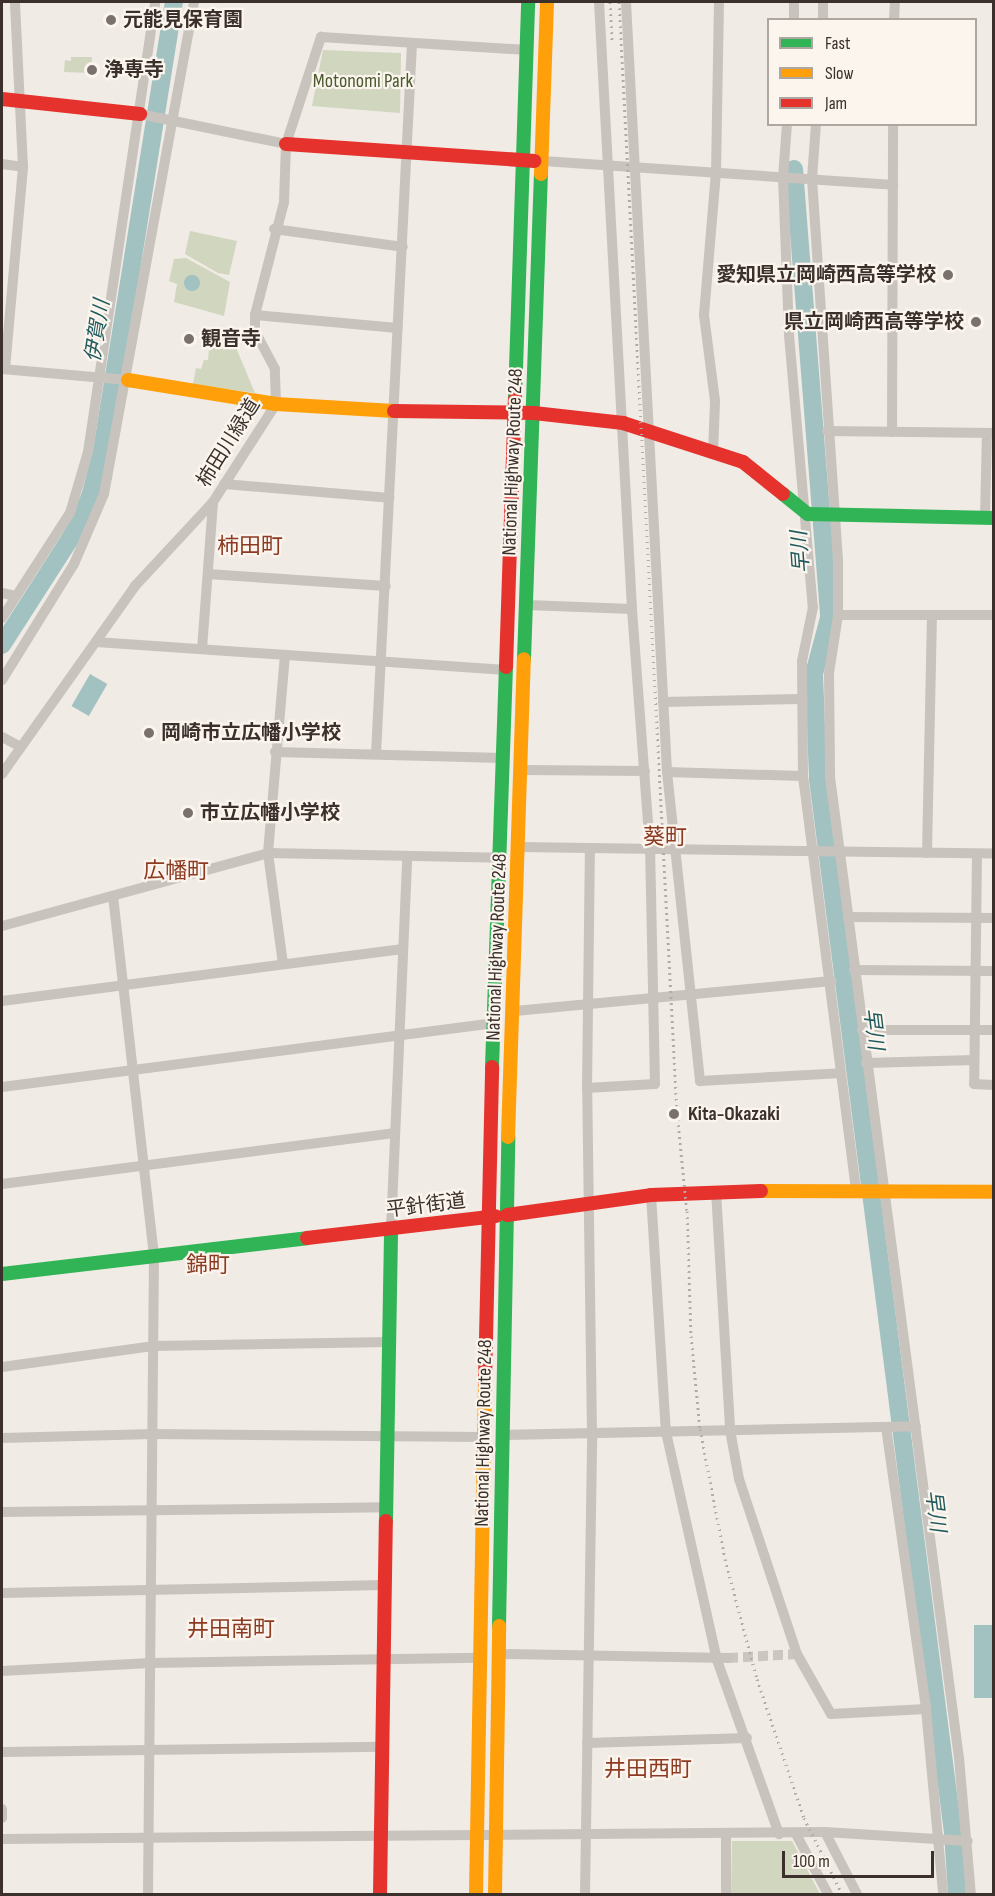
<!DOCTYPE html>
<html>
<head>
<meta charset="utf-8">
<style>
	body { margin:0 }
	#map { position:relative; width:995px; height:1896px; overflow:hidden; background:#f0ebe5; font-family:"Sofia Sans Condensed","Noto Sans JP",sans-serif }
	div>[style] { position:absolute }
	.green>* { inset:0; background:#d1d6bf }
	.water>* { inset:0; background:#a1c2c1; transform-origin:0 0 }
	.round { border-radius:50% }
	.river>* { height:18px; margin:-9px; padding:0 9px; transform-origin:9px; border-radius:9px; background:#a1c2c1 }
	.street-tunnel>* { height:10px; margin-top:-5px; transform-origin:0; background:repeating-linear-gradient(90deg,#ccc6c0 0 10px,transparent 0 15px) }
	.street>* { height:10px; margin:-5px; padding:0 5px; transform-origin:5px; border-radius:5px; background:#c9c3be }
	.fast>* { height:14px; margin:-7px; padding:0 7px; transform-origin:7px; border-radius:7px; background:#30b455 }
	.slow>* { height:14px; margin:-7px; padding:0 7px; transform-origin:7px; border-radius:7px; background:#ff9f0a }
	.jam>* { height:14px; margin:-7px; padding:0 7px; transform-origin:7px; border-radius:7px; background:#e5322d }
	.rail>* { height:3px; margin-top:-1.5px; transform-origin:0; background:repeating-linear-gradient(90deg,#b1aca8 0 1.5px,transparent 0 6px) }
	.dots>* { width:16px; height:16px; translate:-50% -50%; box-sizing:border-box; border:3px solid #fbf5ee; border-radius:50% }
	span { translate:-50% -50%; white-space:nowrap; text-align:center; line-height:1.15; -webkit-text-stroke:4.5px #fbf5ee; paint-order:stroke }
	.poi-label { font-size:20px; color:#3b302b; font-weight:700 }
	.left { translate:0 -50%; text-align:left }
	.right { translate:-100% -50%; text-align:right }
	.park-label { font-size:20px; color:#4a5a2e }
	.street-label { font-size:20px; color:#3b302b }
	.water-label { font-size:21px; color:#1f5a5e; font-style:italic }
	.quarter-label { font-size:22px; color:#8c3b22 }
	.frame { position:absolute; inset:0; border:3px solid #3b302b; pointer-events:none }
	.legend { position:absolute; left:767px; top:18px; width:210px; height:108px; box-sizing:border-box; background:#fbf5ee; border:2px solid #aea6a0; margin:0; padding:8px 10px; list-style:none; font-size:18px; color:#3b302b }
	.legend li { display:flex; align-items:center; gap:12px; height:30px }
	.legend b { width:30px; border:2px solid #aea6a0 }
	.scale { position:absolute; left:782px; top:1851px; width:152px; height:27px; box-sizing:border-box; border:3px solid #3b302b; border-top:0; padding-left:8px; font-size:18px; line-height:21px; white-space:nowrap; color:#3b302b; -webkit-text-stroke:4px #fbf5ee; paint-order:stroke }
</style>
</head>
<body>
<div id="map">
	<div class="green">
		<div style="clip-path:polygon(323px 50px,401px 53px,400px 113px,312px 106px)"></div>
		<div style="clip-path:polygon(71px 57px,92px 57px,91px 73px,64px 72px,65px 60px,71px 61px)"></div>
		<div style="clip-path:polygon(190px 231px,237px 241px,229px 275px,218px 273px,185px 254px)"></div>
		<div style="clip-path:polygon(186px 258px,230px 282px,224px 316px,174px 302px,177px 284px,169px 281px,174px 259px)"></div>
		<div style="clip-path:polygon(211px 328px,229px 331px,255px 393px,193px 384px,196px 368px,201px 369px,204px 360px,208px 360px)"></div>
		<div style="clip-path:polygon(732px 1841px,792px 1841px,820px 1894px,731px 1894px)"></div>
	</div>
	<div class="water">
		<div class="round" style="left:184px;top:275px;width:16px;height:16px"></div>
		<div style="left:90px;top:674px;width:20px;height:37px;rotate:30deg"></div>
		<div style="left:974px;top:1625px;width:19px;height:73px"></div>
	</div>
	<div class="river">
		<div style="left:794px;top:169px;width:450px;rotate:85.5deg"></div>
		<div style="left:829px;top:618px;width:58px;rotate:105deg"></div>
		<div style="left:814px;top:674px;width:105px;rotate:87.8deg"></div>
		<div style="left:818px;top:779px;width:1063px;rotate:82.7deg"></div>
		<div style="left:953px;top:1833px;width:61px;rotate:86.2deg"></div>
		<div style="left:2px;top:645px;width:126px;rotate:-57.3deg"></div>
		<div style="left:70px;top:539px;width:47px;rotate:-64.5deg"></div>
		<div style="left:90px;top:497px;width:48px;rotate:-75.4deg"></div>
		<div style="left:102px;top:451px;width:455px;rotate:-80.9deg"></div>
	</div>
	<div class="street-tunnel">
		<div style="left:728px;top:1658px;width:69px;rotate:-3.3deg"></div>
	</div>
	<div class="street">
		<div style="left:626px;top:2px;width:771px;rotate:86.95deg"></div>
		<div style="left:667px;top:772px;width:311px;rotate:83.9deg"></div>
		<div style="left:700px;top:1081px;width:141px;rotate:-3.2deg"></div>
		<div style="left:794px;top:2px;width:18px;rotate:90deg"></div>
		<div style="left:823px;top:20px;width:18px;rotate:-90deg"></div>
		<div style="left:894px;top:20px;width:18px;rotate:-87deg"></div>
		<div style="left:140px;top:114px;width:149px;rotate:11.6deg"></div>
		<div style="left:787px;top:124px;width:53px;rotate:94.3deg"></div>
		<div style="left:783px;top:177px;width:158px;rotate:87.8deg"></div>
		<div style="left:789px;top:335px;width:273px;rotate:85deg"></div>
		<div style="left:813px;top:607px;width:55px;rotate:101.5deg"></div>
		<div style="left:802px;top:661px;width:115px;rotate:89.5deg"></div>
		<div style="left:803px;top:776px;width:419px;rotate:82.7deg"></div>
		<div style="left:816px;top:124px;width:55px;rotate:94.2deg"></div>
		<div style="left:812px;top:179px;width:382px;rotate:86.1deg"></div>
		<div style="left:838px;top:560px;width:55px;rotate:90deg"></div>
		<div style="left:838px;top:615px;width:59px;rotate:98.8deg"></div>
		<div style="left:829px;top:673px;width:104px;rotate:89.4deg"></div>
		<div style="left:830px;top:777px;width:989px;rotate:82.51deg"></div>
		<div style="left:959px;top:1758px;width:137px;rotate:85deg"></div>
		<div style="left:543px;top:161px;width:351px;rotate:3.9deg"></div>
		<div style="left:2px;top:164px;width:21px;rotate:8deg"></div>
		<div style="left:274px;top:229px;width:130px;rotate:7.9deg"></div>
		<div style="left:255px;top:315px;width:143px;rotate:5.2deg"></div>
		<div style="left:2px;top:369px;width:126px;rotate:5deg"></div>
		<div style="left:5px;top:369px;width:203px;rotate:-84.9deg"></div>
		<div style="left:23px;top:167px;width:165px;rotate:-92.8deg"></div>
		<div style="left:827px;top:431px;width:167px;rotate:0.7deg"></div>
		<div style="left:892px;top:432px;width:308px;rotate:-89.8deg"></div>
		<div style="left:713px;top:454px;width:53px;rotate:-87.8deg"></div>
		<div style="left:715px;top:401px;width:87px;rotate:-97.3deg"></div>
		<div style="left:704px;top:315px;width:143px;rotate:-85.2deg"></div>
		<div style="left:716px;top:173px;width:171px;rotate:-89deg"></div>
		<div style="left:224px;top:484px;width:166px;rotate:4.8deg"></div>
		<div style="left:985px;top:518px;width:85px;rotate:-88.7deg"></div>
		<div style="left:208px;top:574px;width:178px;rotate:3.9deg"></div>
		<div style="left:2px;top:593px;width:14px;rotate:12deg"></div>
		<div style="left:527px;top:605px;width:105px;rotate:2.2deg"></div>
		<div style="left:838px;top:615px;width:156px"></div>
		<div style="left:2px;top:618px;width:125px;rotate:-57.1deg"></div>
		<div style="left:70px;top:513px;width:64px;rotate:-73.6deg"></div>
		<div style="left:88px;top:452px;width:455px;rotate:-81.5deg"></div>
		<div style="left:96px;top:642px;width:411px;rotate:3.9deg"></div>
		<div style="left:202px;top:649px;width:147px;rotate:-85.7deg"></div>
		<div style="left:2px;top:680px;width:137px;rotate:-58.2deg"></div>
		<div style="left:74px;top:564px;width:76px;rotate:-66.8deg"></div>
		<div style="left:104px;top:494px;width:500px;rotate:-79.63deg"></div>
		<div style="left:663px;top:702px;width:137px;rotate:-1.3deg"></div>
		<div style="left:2px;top:737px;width:21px;rotate:28deg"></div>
		<div style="left:275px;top:752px;width:228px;rotate:1.5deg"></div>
		<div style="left:376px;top:754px;width:712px;rotate:-87.1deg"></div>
		<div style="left:523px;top:770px;width:122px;rotate:0.5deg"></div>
		<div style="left:667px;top:772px;width:136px;rotate:1.7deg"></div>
		<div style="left:2px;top:774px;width:230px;rotate:-54.7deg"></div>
		<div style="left:135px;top:586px;width:115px;rotate:-47.1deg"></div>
		<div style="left:213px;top:502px;width:117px;rotate:-57.3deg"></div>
		<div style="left:276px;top:404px;width:35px;rotate:-92deg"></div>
		<div style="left:275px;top:369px;width:43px;rotate:-117.8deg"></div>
		<div style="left:255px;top:331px;width:16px;rotate:-90deg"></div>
		<div style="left:255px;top:315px;width:117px;rotate:-75.6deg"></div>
		<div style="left:284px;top:202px;width:58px;rotate:-88deg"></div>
		<div style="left:286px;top:144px;width:113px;rotate:-71.9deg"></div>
		<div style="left:321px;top:37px;width:206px;rotate:3.6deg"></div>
		<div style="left:520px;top:847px;width:474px;rotate:0.8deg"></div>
		<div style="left:927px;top:853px;width:238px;rotate:-88.8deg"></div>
		<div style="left:977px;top:854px;width:230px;rotate:90.7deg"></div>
		<div style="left:974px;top:1084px;width:20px;rotate:3deg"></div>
		<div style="left:113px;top:896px;width:362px;rotate:83.5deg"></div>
		<div style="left:154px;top:1256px;width:638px;rotate:90.54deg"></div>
		<div style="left:848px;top:917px;width:146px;rotate:0.4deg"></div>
		<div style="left:2px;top:926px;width:276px;rotate:-15.3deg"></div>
		<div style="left:268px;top:853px;width:232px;rotate:1.2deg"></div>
		<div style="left:283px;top:964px;width:112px;rotate:-97.7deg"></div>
		<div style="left:268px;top:853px;width:199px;rotate:-85.1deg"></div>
		<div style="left:854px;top:970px;width:140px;rotate:0.4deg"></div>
		<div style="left:2px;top:1001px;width:404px;rotate:-7.4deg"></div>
		<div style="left:515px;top:1011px;width:318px;rotate:-5.4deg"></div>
		<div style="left:862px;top:1030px;width:132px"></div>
		<div style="left:866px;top:1063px;width:108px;rotate:-1.6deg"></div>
		<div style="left:2px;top:1087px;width:497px;rotate:-7.4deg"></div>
		<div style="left:587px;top:1088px;width:68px;rotate:-3.4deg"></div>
		<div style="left:655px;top:1084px;width:235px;rotate:-91.2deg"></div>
		<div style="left:650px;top:849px;width:241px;rotate:-94.3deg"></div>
		<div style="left:632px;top:609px;width:608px;rotate:-93.11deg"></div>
		<div style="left:2px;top:1184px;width:395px;rotate:-7.4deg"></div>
		<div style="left:716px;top:1191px;width:239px;rotate:86.6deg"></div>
		<div style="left:730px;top:1430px;width:50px;rotate:79.6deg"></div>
		<div style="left:739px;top:1479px;width:184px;rotate:71.7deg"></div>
		<div style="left:797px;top:1654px;width:69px;rotate:60.5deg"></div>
		<div style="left:831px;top:1714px;width:95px;rotate:-3deg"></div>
		<div style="left:651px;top:1195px;width:237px;rotate:86.4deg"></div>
		<div style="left:666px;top:1432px;width:234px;rotate:77.4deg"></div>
		<div style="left:717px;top:1660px;width:185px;rotate:70.4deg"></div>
		<div style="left:391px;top:1230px;width:373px;rotate:-87.5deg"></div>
		<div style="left:2px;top:1367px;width:152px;rotate:-7.9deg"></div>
		<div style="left:153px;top:1346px;width:236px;rotate:-1deg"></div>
		<div style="left:886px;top:1427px;width:285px;rotate:81.9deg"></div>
		<div style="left:926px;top:1709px;width:186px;rotate:84.7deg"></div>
		<div style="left:502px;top:1435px;width:414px;rotate:-1.2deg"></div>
		<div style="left:2px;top:1438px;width:151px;rotate:-1.5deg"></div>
		<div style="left:153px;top:1434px;width:330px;rotate:0.5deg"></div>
		<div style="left:2px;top:1512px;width:385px;rotate:-0.7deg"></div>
		<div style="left:2px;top:1593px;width:383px;rotate:-1.2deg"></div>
		<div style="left:501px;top:1654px;width:227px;rotate:1deg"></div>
		<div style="left:2px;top:1671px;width:148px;rotate:-3.1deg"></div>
		<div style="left:150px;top:1663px;width:329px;rotate:-0.9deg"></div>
		<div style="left:587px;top:1743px;width:160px;rotate:-1.8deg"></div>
		<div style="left:2px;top:1752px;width:380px;rotate:-0.8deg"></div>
		<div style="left:2px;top:1809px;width:9px;rotate:90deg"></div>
		<div style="left:825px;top:1832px;width:70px;rotate:62.7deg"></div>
		<div style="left:796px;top:1834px;width:68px;rotate:61.9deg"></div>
		<div style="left:2px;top:1839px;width:823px;rotate:-0.49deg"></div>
		<div style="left:825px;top:1832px;width:143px;rotate:3.6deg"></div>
		<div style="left:585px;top:1894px;width:461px;rotate:-89.1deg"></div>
		<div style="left:592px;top:1433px;width:345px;rotate:-90.8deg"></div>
		<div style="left:587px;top:1088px;width:239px;rotate:-89.3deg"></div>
		<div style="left:726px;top:1894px;width:60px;rotate:-90deg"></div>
	</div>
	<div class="fast">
		<div style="left:515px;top:399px;width:397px;rotate:-88.1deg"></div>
		<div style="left:783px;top:494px;width:32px;rotate:39deg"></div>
		<div style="left:808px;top:514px;width:186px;rotate:1.2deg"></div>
		<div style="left:524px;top:659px;width:485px;rotate:-88deg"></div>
		<div style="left:492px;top:1067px;width:400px;rotate:-88deg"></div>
		<div style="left:2px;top:1274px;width:307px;rotate:-6.7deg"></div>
		<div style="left:386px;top:1521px;width:291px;rotate:-89deg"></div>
		<div style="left:499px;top:1626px;width:489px;rotate:-88.9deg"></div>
	</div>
	<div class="slow">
		<div style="left:541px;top:174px;width:172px;rotate:-88deg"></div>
		<div style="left:128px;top:380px;width:150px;rotate:9.2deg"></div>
		<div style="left:276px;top:404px;width:118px;rotate:3.4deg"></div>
		<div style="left:508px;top:1137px;width:478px;rotate:-88.1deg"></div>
		<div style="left:761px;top:1191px;width:233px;rotate:0.2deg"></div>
		<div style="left:476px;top:1894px;width:511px;rotate:-88.99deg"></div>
		<div style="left:495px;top:1894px;width:268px;rotate:-89.1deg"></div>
	</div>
	<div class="jam">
		<div style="left:2px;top:99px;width:139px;rotate:6.2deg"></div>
		<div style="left:286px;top:144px;width:249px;rotate:3.9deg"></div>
		<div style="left:394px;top:411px;width:140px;rotate:0.8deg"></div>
		<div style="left:534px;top:413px;width:90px;rotate:6.4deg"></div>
		<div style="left:623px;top:423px;width:126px;rotate:18deg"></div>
		<div style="left:743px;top:462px;width:51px;rotate:38.7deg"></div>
		<div style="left:506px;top:667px;width:268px;rotate:-88.1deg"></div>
		<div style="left:507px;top:1215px;width:145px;rotate:-7.9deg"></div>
		<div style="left:651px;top:1195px;width:110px;rotate:-2.1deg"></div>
		<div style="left:307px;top:1238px;width:190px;rotate:-6.6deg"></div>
		<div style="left:485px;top:1383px;width:316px;rotate:-88.7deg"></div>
		<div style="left:380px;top:1894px;width:373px;rotate:-89.1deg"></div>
	</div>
	<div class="rail">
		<div style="left:610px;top:2px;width:41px;rotate:87.2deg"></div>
		<div style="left:619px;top:2px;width:1113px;rotate:87.01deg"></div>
		<div style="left:677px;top:1113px;width:99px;rotate:84.2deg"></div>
		<div style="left:687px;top:1211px;width:125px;rotate:88.2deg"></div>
		<div style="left:691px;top:1336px;width:93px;rotate:84.5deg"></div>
		<div style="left:700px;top:1429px;width:132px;rotate:79.1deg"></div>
		<div style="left:725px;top:1559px;width:124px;rotate:75.1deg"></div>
		<div style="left:757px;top:1679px;width:147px;rotate:71.3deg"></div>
		<div style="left:804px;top:1818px;width:85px;rotate:63.4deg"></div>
	</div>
	<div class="dots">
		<div style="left:111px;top:20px;background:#7a716c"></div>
		<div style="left:92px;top:70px;background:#7a716c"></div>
		<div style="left:948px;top:275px;background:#7a716c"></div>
		<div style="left:976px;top:322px;background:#7a716c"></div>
		<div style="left:189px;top:339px;background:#7a716c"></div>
		<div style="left:149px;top:733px;background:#7a716c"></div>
		<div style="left:188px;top:813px;background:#7a716c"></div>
		<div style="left:674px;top:1114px;background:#7a716c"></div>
	</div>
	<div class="poi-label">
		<span class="left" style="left:123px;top:20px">元能見保育園</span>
		<span class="left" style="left:104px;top:70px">浄専寺</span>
		<span class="right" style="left:936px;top:275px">愛知県立岡崎西高等学校</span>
		<span class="right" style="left:964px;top:322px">県立岡崎西高等学校</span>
		<span class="left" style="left:201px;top:339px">観音寺</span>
		<span class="left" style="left:161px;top:733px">岡崎市立広幡小学校</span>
		<span class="left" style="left:200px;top:813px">市立広幡小学校</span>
		<span class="left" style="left:688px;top:1114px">Kita-Okazaki</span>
	</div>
	<div class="park-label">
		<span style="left:363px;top:81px">Motonomi Park</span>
	</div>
	<div class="street-label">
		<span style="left:229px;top:443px;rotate:-58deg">柿田川緑道</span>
		<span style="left:513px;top:462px;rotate:-88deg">National Highway Route 248</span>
		<span style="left:497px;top:947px;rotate:-88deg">National Highway Route 248</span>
		<span style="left:426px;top:1206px;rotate:-7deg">平針街道</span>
		<span style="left:484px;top:1433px;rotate:-89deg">National Highway Route 248</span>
	</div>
	<div class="water-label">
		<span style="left:98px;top:331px;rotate:-81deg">伊賀川</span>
		<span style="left:801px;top:552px;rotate:-94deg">早川</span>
		<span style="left:873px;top:1029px;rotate:83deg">早川</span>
		<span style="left:935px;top:1511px;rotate:83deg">早川</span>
	</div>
	<div class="quarter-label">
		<span style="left:250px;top:547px">柿田町</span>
		<span style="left:665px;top:838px">葵町</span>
		<span style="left:176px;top:872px">広幡町</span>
		<span style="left:208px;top:1266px">錦町</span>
		<span style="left:231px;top:1630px">井田南町</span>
		<span style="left:648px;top:1770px">井田西町</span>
	</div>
	<div class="frame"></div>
	<ul class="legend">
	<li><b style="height:8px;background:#30b455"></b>Fast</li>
	<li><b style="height:8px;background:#ff9f0a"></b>Slow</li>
	<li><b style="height:8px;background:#e5322d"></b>Jam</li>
	</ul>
	<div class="scale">100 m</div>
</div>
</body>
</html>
